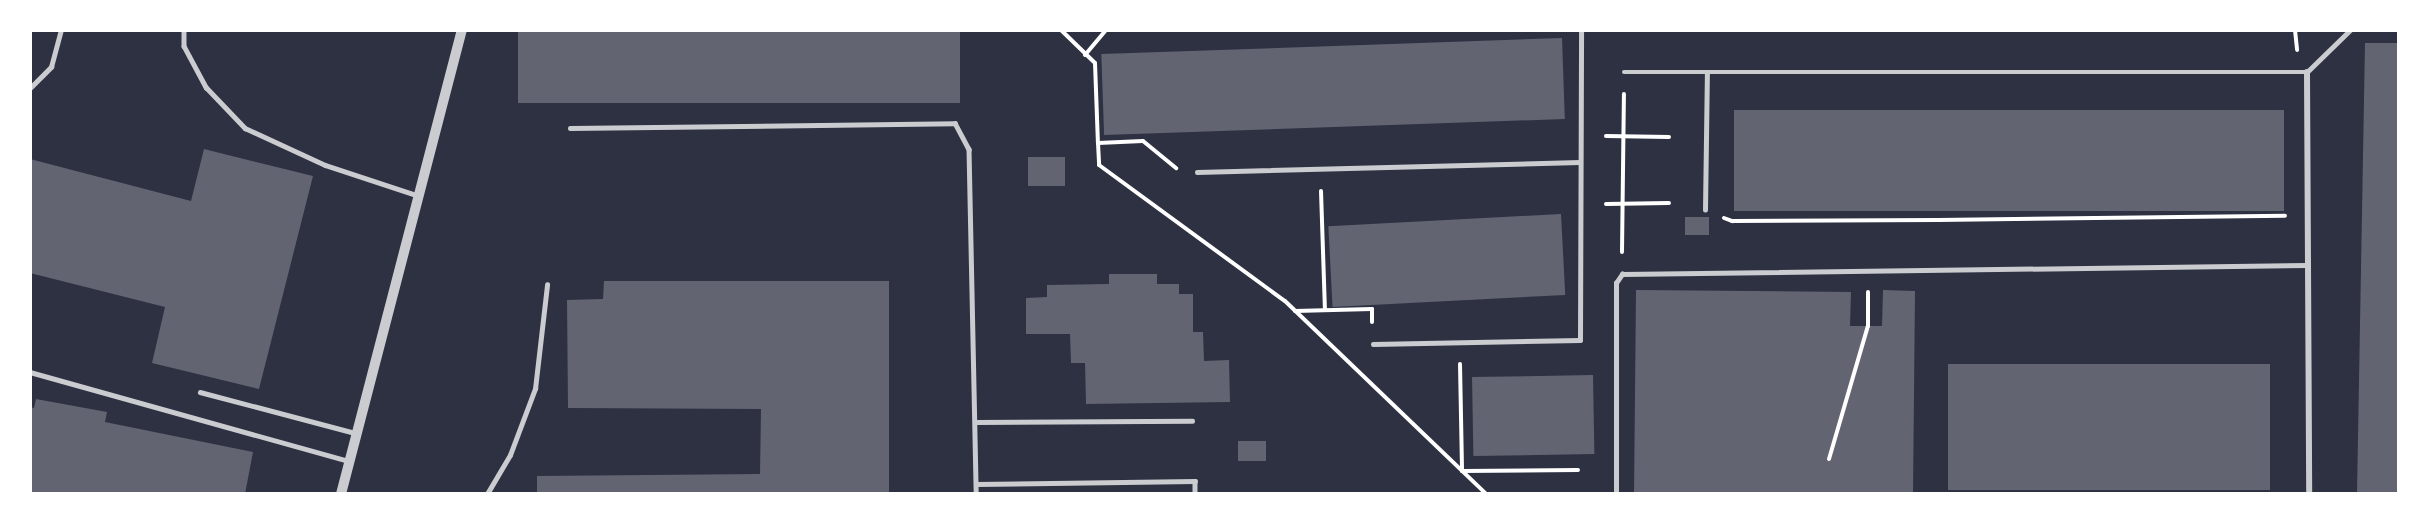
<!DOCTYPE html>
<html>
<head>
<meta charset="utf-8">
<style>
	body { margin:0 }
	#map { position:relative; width:2429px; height:524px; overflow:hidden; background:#2d3142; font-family:"IBM Plex Sans",sans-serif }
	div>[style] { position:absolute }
	.building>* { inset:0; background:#626471; transform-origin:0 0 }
	.path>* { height:4px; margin:-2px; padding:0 2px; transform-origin:2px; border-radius:2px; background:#fff }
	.service>* { height:4.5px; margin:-2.25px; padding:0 2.25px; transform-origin:2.25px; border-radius:2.25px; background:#caccd0 }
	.minor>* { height:6px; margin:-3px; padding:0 3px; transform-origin:3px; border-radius:3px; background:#caccd0 }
	.tertiary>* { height:10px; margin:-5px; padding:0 5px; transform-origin:5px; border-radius:5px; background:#caccd0 }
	span { translate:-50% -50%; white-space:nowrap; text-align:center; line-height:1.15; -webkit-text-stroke:5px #fff; paint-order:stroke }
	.frame { position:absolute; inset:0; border:32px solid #fff; pointer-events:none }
</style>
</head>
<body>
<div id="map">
	<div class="building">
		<div style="left:518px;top:30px;width:442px;height:73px"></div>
		<div style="left:1562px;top:38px;width:81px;height:461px;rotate:88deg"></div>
		<div style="clip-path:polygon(2365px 43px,2399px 43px,2399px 494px,2357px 494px)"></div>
		<div style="left:2284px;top:110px;width:101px;height:550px;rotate:90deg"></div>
		<div style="clip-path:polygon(204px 149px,313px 176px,259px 389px,152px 363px,165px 307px,30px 273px,30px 159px,191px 201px)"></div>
		<div style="left:1065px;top:157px;width:29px;height:37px;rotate:90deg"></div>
		<div style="left:1561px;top:214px;width:81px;height:233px;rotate:87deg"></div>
		<div style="left:1685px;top:217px;width:24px;height:18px"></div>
		<div style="clip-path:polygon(1109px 274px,1157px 274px,1157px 284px,1179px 284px,1179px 294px,1193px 294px,1193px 332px,1203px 332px,1204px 361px,1229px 360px,1230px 402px,1086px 404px,1085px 363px,1071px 363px,1070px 334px,1026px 334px,1026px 298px,1047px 297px,1047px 285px,1109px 284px)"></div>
		<div style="clip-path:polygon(604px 281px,889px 281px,889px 494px,537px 494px,537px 476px,760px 474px,761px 409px,568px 408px,567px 300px,603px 299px)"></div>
		<div style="clip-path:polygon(1636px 290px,1851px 292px,1850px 326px,1882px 326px,1883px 290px,1915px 291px,1913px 494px,1634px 494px)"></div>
		<div style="left:1948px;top:364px;width:322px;height:126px"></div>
		<div style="left:1593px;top:375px;width:79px;height:121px;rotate:89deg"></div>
		<div style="clip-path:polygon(36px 399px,107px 412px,105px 422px,253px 452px,245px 494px,30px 494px,30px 407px,34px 408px)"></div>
		<div style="left:1238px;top:441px;width:28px;height:20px"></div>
	</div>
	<div class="path">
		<div style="left:1061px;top:30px;width:47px;rotate:44.1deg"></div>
		<div style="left:1095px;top:63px;width:80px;rotate:87.9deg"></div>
		<div style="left:1098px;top:143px;width:45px;rotate:-2.5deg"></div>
		<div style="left:1143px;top:141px;width:43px;rotate:39.3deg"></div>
		<div style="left:2295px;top:30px;width:20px;rotate:84deg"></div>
		<div style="left:1085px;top:55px;width:33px;rotate:-50deg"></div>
		<div style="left:1606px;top:136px;width:63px;rotate:0.9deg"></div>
		<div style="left:1098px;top:143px;width:22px;rotate:87deg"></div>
		<div style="left:1099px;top:165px;width:230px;rotate:36.2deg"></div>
		<div style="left:1285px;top:301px;width:279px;rotate:43.8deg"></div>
		<div style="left:1321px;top:191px;width:119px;rotate:88.1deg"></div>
		<div style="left:1606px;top:204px;width:63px;rotate:-0.9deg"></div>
		<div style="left:1724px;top:218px;width:9px;rotate:21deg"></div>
		<div style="left:1732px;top:221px;width:206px;rotate:-0.3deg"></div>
		<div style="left:1938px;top:220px;width:347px;rotate:-0.7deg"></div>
		<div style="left:1622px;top:252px;width:158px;rotate:-89.3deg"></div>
		<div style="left:1295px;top:311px;width:77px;rotate:-1.5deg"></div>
		<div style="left:1372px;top:309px;width:13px;rotate:90deg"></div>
		<div style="left:1460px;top:364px;width:107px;rotate:88.9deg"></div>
		<div style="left:1462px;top:471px;width:116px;rotate:-0.5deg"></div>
		<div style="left:1829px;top:459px;width:139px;rotate:-73.7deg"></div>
		<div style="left:1868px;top:326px;width:34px;rotate:-90deg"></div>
	</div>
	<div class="service">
		<div style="left:184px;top:30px;width:16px;rotate:90deg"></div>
		<div style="left:184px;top:46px;width:47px;rotate:61.8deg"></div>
		<div style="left:206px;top:87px;width:57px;rotate:46.4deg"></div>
		<div style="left:245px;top:128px;width:88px;rotate:24.8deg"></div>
		<div style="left:325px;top:165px;width:96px;rotate:18.2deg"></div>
		<div style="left:1624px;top:72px;width:683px"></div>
		<div style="left:2307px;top:72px;width:60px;rotate:-44.3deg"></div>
		<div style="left:30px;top:88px;width:30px;rotate:-45deg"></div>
		<div style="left:51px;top:67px;width:38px;rotate:-75deg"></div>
		<div style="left:570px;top:128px;width:385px;rotate:-0.7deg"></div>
		<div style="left:955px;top:123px;width:30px;rotate:62deg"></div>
		<div style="left:969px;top:149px;width:345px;rotate:88.8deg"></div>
		<div style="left:1197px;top:172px;width:383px;rotate:-1.5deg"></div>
		<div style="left:1705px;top:210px;width:137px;rotate:-89.2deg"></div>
		<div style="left:1373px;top:344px;width:207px;rotate:-1.1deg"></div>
		<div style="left:1580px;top:340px;width:310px;rotate:-89.8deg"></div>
		<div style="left:30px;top:372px;width:330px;rotate:15.6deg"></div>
		<div style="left:200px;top:392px;width:160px;rotate:14.8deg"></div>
		<div style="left:975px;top:422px;width:217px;rotate:-0.3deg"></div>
		<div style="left:976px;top:484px;width:219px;rotate:-0.8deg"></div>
		<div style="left:1195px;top:481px;width:13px;rotate:90deg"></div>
		<div style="left:487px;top:494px;width:45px;rotate:-59.5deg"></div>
		<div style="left:510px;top:455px;width:71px;rotate:-69.3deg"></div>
		<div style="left:535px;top:389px;width:105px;rotate:-83.4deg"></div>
		<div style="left:1616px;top:494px;width:211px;rotate:-90deg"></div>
		<div style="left:1616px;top:283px;width:11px;rotate:-56deg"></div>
		<div style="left:1622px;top:274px;width:685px;rotate:-0.75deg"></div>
	</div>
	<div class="minor">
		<div style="left:2307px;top:72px;width:422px;rotate:89.7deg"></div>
	</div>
	<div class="tertiary">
		<div style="left:341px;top:494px;width:480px;rotate:-75.4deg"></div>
	</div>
	<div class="frame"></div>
</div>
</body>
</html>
